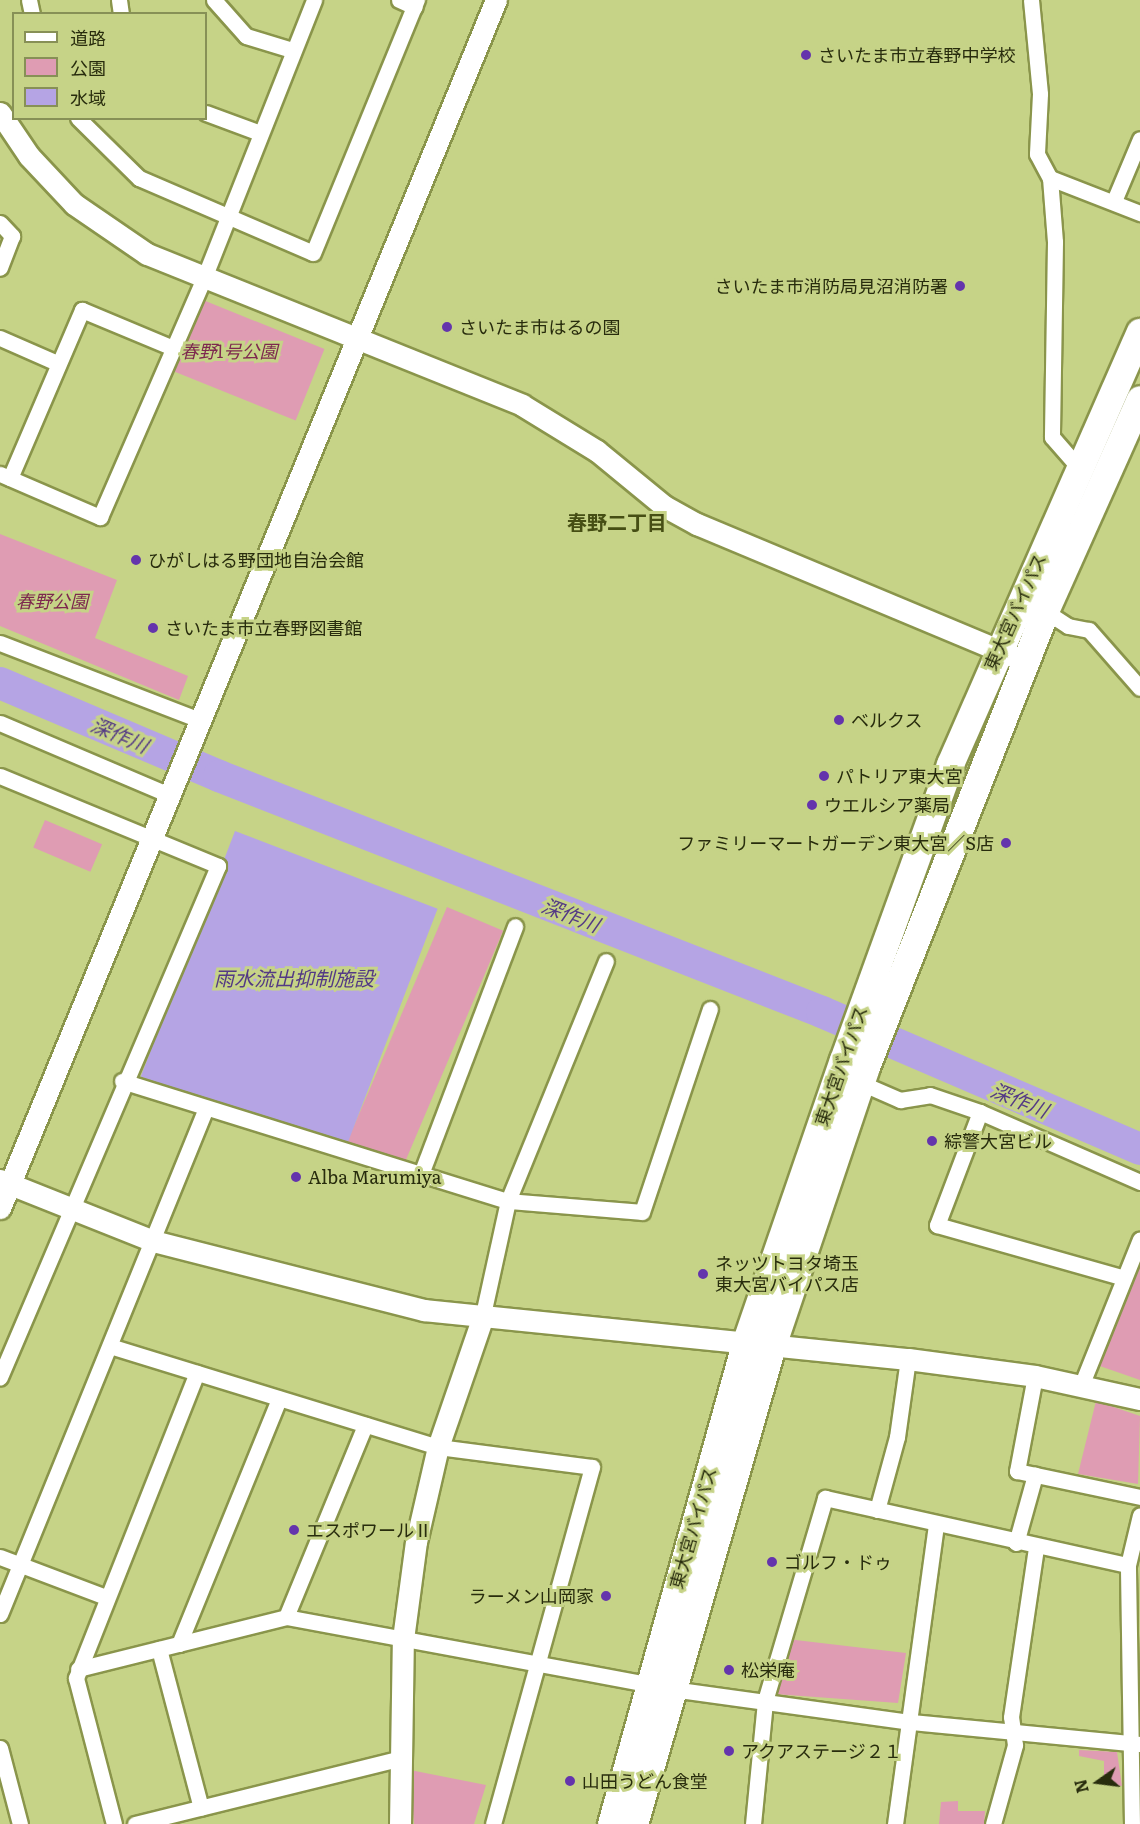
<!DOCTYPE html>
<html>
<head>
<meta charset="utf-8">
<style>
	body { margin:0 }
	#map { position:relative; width:1140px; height:1824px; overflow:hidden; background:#c6d387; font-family:Literata,"Noto Sans JP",serif }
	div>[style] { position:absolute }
	.green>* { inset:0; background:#df9cb3; transform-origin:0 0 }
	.water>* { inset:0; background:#b5a4e4; transform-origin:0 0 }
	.river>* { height:32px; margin:-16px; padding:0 16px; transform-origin:16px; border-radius:16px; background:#b5a4e4 }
	.roads { filter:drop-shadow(2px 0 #8a954b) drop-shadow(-2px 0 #8a954b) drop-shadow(0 2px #8a954b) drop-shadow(0 -2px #8a954b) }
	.street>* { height:15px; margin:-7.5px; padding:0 7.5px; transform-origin:7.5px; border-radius:7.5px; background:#fff }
	.secondary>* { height:21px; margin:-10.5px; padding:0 10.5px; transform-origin:10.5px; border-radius:10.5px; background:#fff }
	.highway>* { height:27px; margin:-13.5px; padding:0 13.5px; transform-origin:13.5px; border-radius:13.5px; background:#fff }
	.dots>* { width:16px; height:16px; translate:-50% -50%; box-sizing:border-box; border:3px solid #c6d387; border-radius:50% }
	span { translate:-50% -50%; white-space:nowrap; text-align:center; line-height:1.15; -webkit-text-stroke:6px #c6d387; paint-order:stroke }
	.poi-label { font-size:18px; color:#282c0d }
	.left { translate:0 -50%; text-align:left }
	.right { translate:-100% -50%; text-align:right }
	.park-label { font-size:18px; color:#7d284e; font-style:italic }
	.street-label { font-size:18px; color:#282c0d }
	.neighbourhood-label { font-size:20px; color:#464e14; font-weight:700 }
	.water-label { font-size:20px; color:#533985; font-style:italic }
	.legend { position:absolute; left:12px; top:12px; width:195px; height:108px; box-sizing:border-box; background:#c6d387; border:2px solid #879056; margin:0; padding:8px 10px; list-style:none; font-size:18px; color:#282c0d }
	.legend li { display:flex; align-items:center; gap:12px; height:30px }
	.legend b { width:30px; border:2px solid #879056 }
	.north { position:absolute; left:1068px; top:1752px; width:60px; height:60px; -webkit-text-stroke:4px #c6d387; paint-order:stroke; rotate:256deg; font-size:16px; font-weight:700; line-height:24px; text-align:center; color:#282c0d }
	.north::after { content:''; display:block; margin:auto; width:21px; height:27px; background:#282c0d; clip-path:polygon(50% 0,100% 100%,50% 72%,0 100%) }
</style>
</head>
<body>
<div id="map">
	<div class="green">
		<div style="left:203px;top:300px;width:131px;height:77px;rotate:22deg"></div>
		<div style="clip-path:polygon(0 534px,117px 580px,95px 638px,188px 676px,179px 700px,0 626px)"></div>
		<div style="left:45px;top:820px;width:62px;height:30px;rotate:23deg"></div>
		<div style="left:447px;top:907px;width:61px;height:255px;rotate:23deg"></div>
		<div style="clip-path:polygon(1140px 1249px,1140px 1380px,1094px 1364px)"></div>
		<div style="clip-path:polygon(1096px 1401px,1140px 1416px,1138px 1484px,1078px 1474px)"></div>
		<div style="clip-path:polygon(787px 1639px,906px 1653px,898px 1703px,774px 1694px)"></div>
		<div style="clip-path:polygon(1079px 1750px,1117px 1752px,1122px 1786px,1104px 1783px,1104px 1761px,1079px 1756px)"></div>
		<div style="clip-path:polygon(410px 1770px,486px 1785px,474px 1824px,414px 1824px)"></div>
		<div style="clip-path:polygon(958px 1801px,958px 1811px,985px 1811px,984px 1824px,939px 1824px,941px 1802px)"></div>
	</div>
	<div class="water">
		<div style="left:235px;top:831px;width:217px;height:263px;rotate:21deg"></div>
	</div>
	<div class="river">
		<div style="left:0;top:683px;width:238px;rotate:23deg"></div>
		<div style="left:219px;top:776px;width:648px;rotate:21.37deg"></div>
		<div style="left:822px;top:1012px;width:346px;rotate:23.3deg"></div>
	</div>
	<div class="roads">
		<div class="street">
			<div style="left:29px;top:0;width:14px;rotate:78deg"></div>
			<div style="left:119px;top:0;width:14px;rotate:82deg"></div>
			<div style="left:214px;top:0;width:48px;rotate:48.4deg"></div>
			<div style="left:246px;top:36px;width:48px;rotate:16.9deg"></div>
			<div style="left:399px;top:0;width:17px;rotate:24deg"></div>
			<div style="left:1031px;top:0;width:94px;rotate:84.5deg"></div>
			<div style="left:1040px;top:94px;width:60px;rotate:92.9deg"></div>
			<div style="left:1037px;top:154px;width:27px;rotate:62deg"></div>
			<div style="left:1050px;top:178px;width:64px;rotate:85.5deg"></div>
			<div style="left:1055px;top:242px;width:195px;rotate:90.9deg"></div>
			<div style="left:1052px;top:437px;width:41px;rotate:48.9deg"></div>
			<div style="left:206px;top:113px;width:58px;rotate:20.3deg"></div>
			<div style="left:78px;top:118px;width:86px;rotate:44.5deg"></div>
			<div style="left:139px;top:178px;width:189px;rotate:23.3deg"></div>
			<div style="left:313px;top:253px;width:274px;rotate:-67.7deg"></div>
			<div style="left:1050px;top:178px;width:97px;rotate:21.3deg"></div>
			<div style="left:1114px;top:201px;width:67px;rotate:-67.2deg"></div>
			<div style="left:0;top:223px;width:18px;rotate:47deg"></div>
			<div style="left:12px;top:236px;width:34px;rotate:111deg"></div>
			<div style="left:0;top:338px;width:62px;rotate:23.7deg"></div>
			<div style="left:0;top:474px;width:109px;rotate:23.3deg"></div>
			<div style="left:100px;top:517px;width:261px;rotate:-66.5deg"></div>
			<div style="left:204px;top:278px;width:299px;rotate:-68.4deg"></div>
			<div style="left:10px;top:478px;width:183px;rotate:-66.8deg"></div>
			<div style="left:82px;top:310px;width:99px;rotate:22.7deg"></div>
			<div style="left:1045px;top:611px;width:27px;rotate:33deg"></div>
			<div style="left:1068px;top:626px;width:21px;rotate:11deg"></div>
			<div style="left:1089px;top:630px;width:77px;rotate:48.7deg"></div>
			<div style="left:0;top:643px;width:214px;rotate:21.1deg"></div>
			<div style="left:0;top:723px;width:185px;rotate:23deg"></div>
			<div style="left:0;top:776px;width:236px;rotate:22.4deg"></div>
			<div style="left:218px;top:866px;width:556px;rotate:113.1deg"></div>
			<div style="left:122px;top:1081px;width:404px;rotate:17.3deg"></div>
			<div style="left:508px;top:1201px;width:134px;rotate:4.7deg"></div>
			<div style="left:642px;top:1212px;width:214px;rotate:-71.5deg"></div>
			<div style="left:861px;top:1083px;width:43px;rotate:23.6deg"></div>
			<div style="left:900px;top:1100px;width:30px;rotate:-9deg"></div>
			<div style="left:930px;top:1095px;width:53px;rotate:18.8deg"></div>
			<div style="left:980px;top:1112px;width:175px;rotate:23.6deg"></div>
			<div style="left:980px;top:1112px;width:121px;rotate:110.8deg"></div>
			<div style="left:937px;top:1225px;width:194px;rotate:15.8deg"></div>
			<div style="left:421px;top:1174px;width:265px;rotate:-69.2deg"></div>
			<div style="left:482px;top:1319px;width:121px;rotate:-77.6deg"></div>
			<div style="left:508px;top:1201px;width:259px;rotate:-67.8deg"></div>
			<div style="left:110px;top:1346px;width:343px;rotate:17.1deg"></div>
			<div style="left:438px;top:1447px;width:155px;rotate:7.4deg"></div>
			<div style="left:592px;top:1467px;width:370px;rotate:105.5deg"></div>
			<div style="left:1035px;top:1376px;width:97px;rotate:100.7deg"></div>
			<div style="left:1017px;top:1471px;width:126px;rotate:11.9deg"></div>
			<div style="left:1081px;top:1386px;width:158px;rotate:-68.1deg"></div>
			<div style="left:877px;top:1510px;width:76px;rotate:-74.7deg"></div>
			<div style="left:897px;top:1437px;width:79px;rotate:-82deg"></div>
			<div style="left:1016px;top:1543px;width:71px;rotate:-74.4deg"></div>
			<div style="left:0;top:1557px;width:113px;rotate:20.7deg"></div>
			<div style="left:0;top:1614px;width:546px;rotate:-67.85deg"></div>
			<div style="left:286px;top:1617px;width:208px;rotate:-67.6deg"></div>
			<div style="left:179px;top:1644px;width:265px;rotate:-67.8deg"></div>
			<div style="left:159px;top:1649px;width:164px;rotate:75.2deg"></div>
			<div style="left:78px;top:1669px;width:214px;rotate:-14deg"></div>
			<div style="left:286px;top:1617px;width:368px;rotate:10.5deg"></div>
			<div style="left:672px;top:1689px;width:241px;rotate:7.9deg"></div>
			<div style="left:911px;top:1722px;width:230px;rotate:5.5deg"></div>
			<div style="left:0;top:1748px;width:79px;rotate:75.3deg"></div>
			<div style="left:114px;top:1824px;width:151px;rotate:-104.6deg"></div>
			<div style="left:76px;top:1678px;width:328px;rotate:-68.4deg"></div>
			<div style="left:135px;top:1824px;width:271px;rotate:-13.9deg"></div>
			<div style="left:753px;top:1824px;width:124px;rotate:-84.4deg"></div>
			<div style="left:765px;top:1701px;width:212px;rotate:-73.5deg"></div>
			<div style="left:825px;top:1498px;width:310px;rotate:12.5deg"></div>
			<div style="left:895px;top:1824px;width:303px;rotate:-82.2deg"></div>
			<div style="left:993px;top:1824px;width:82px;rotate:-74.4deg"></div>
			<div style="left:1015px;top:1745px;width:28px;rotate:-98deg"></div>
			<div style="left:1011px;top:1717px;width:172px;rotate:-81.6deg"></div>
			<div style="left:1132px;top:1824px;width:259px;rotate:-90.9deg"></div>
			<div style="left:1128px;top:1565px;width:51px;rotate:-76.5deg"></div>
		</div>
		<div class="secondary">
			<div style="left:0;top:113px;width:52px;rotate:56deg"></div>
			<div style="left:29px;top:156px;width:66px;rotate:46.8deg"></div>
			<div style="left:74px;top:204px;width:88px;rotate:34.4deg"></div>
			<div style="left:147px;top:254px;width:404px;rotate:21.9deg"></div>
			<div style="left:522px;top:405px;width:88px;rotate:31.5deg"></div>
			<div style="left:597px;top:451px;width:87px;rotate:39.4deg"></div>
			<div style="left:664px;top:506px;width:38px;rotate:29deg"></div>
			<div style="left:697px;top:524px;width:342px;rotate:22.7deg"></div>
			<div style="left:0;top:1180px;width:165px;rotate:21.7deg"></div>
			<div style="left:153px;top:1241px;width:280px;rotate:14.3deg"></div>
			<div style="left:424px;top:1310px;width:486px;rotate:5.8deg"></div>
			<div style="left:908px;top:1359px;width:128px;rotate:7.6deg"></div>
			<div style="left:1035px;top:1376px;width:107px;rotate:12.4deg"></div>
			<div style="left:0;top:1208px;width:1306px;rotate:-67.68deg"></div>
			<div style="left:400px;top:1824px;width:185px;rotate:-89.1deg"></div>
			<div style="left:403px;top:1639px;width:98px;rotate:-82.4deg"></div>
			<div style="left:416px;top:1542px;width:98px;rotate:-77deg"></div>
			<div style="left:438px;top:1447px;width:135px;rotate:-71deg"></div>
		</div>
		<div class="highway">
			<div style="left:611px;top:1824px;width:498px;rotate:-74.4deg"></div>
			<div style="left:745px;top:1344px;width:300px;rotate:-71deg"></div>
			<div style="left:843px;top:1060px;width:315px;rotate:-70.1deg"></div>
			<div style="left:950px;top:764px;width:472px;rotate:-66.3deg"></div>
			<div style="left:634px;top:1824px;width:498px;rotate:-73.9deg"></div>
			<div style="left:772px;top:1346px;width:292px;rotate:-71.4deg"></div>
			<div style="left:865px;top:1069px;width:492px;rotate:-68.5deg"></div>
			<div style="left:1045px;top:611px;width:232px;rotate:-65.9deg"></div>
		</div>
	</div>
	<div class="dots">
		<div style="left:806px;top:55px;background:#6434ac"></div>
		<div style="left:960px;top:286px;background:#6434ac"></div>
		<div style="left:447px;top:327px;background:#6434ac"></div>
		<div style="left:136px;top:560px;background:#6434ac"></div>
		<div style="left:153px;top:628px;background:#6434ac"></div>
		<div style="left:839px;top:720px;background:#6434ac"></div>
		<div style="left:824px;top:776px;background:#6434ac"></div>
		<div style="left:812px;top:805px;background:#6434ac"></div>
		<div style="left:1006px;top:843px;background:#6434ac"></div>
		<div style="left:932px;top:1141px;background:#6434ac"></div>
		<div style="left:296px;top:1177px;background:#6434ac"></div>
		<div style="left:703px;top:1274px;background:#6434ac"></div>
		<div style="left:294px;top:1530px;background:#6434ac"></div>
		<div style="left:772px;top:1562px;background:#6434ac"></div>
		<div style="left:606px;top:1596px;background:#6434ac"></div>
		<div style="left:729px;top:1670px;background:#6434ac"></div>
		<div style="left:729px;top:1751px;background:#6434ac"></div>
		<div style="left:570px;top:1781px;background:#6434ac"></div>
	</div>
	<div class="poi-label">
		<span class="left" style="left:818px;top:55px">さいたま市立春野中学校</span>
		<span class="right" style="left:948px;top:286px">さいたま市消防局見沼消防署</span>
		<span class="left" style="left:459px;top:327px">さいたま市はるの園</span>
		<span class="left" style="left:148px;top:560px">ひがしはる野団地自治会館</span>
		<span class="left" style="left:165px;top:628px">さいたま市立春野図書館</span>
		<span class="left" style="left:851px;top:720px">ベルクス</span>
		<span class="left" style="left:836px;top:776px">パトリア東大宮</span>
		<span class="left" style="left:824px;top:805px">ウエルシア薬局</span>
		<span class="right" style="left:994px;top:843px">ファミリーマートガーデン東大宮／S店</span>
		<span class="left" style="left:944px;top:1141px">綜警大宮ビル</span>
		<span class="left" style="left:308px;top:1177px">Alba Marumiya</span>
		<span class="left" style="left:715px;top:1274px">ネッツトヨタ埼玉<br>東大宮バイパス店</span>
		<span class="left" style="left:306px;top:1530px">エスポワールⅡ</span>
		<span class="left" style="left:784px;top:1562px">ゴルフ・ドゥ</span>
		<span class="right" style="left:594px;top:1596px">ラーメン山岡家</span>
		<span class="left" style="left:741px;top:1670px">松栄庵</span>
		<span class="left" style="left:741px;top:1751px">アクアステージ２１</span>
		<span class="left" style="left:582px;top:1781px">山田うどん食堂</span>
	</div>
	<div class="park-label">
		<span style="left:229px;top:351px">春野1号公園</span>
		<span style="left:52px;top:601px">春野公園</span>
	</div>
	<div class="street-label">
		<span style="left:1015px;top:612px;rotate:-66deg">東大宮バイパス</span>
		<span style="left:841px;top:1066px;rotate:-71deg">東大宮バイパス</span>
		<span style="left:693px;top:1528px;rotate:-74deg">東大宮バイパス</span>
	</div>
	<div class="neighbourhood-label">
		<span style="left:617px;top:521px">春野二丁目</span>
	</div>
	<div class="water-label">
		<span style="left:120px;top:734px;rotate:23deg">深作川</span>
		<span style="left:571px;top:914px;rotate:21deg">深作川</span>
		<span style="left:294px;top:977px">雨水流出抑制施設</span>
		<span style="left:1020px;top:1099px;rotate:22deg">深作川</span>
	</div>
	<ul class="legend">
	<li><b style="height:8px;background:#fff"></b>道路</li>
	<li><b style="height:16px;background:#df9cb3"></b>公園</li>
	<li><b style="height:16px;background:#b5a4e4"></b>水域</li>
	</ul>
	<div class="north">N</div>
</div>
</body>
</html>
